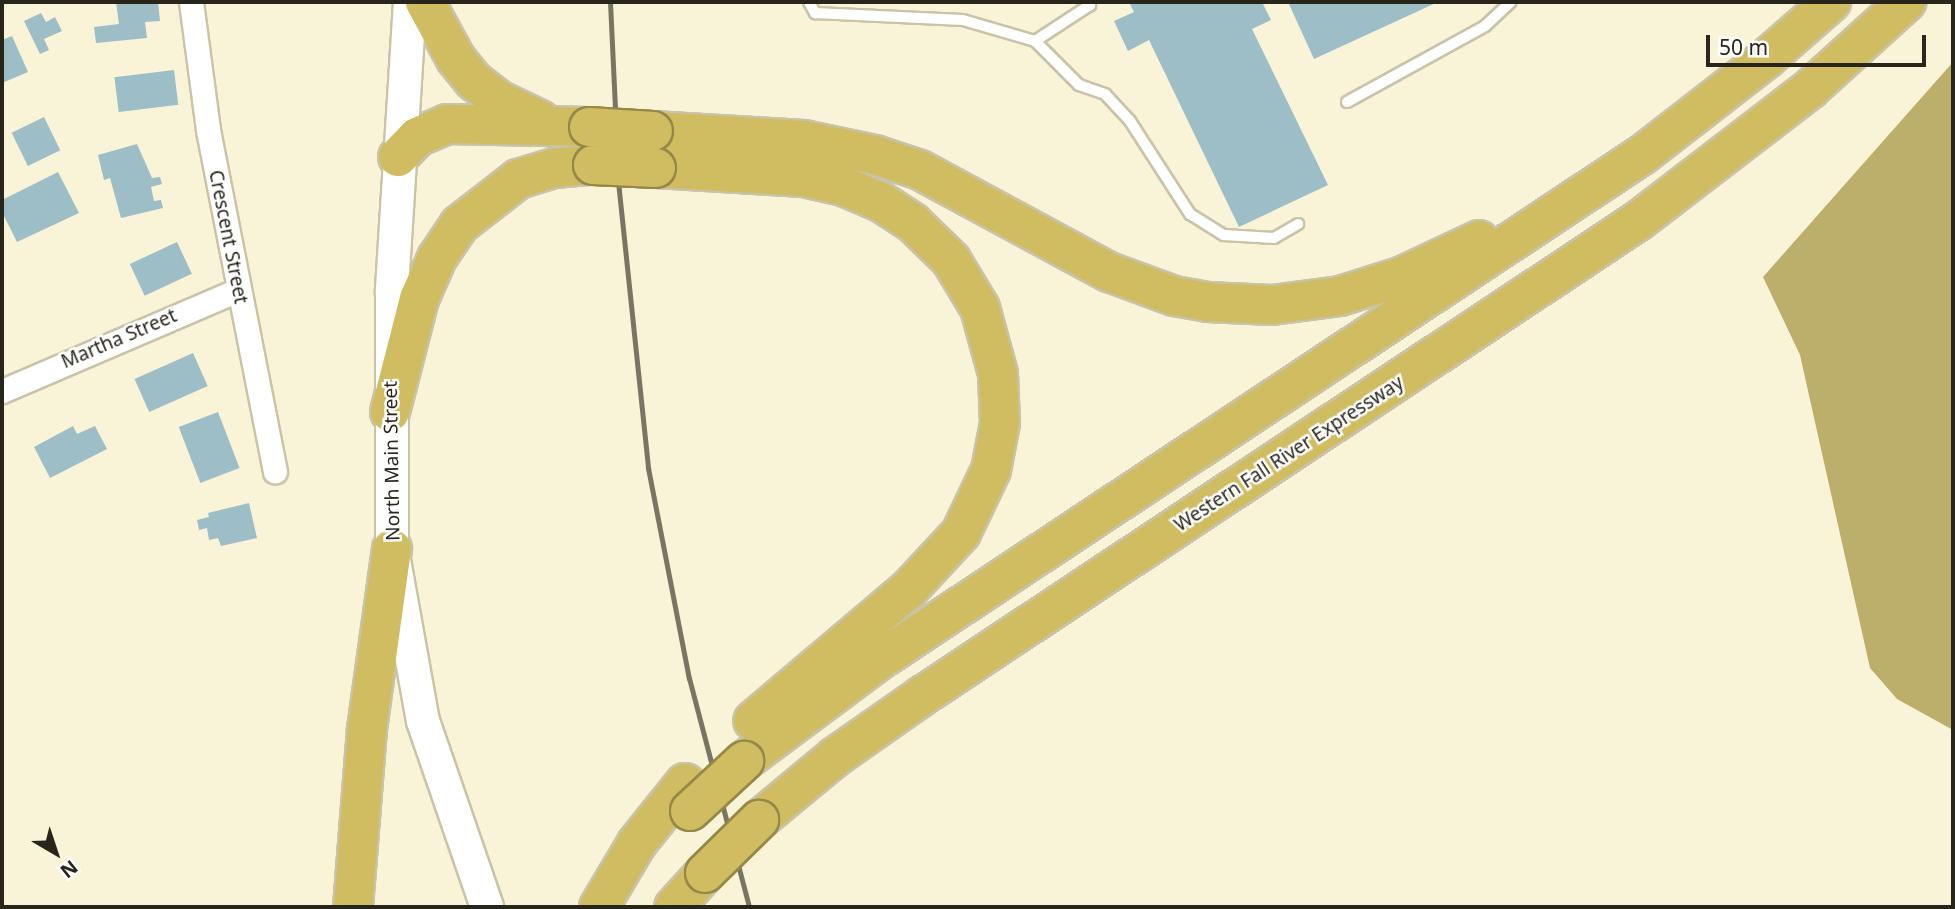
<!DOCTYPE html>
<html>
<head>
<meta charset="utf-8">
<style>
	body { margin:0 }
	#map { position:relative; width:1955px; height:909px; overflow:hidden; background:#f9f4d7; font-family:"Noto Sans",sans-serif }
	div>[style] { position:absolute }
	.water>* { inset:0; background:#bcae6b }
	.building>* { inset:0; background:#9dbdc7; transform-origin:0 0 }
	.roads { filter:drop-shadow(2px 0 #c9c3a8) drop-shadow(-2px 0 #c9c3a8) drop-shadow(0 2px #c9c3a8) drop-shadow(0 -2px #c9c3a8) }
	.lane>* { height:10px; margin:-5px; padding:0 5px; transform-origin:5px; border-radius:5px; background:#fff }
	.street>* { height:23px; margin:-11.5px; padding:0 11.5px; transform-origin:11.5px; border-radius:11.5px; background:#fff }
	.secondary>* { height:32px; margin:-16px; padding:0 16px; transform-origin:16px; border-radius:16px; background:#fff }
	.highway>* { height:38px; margin:-19px; padding:0 19px; transform-origin:19px; border-radius:19px; background:#d0bc61 }
	.rail>* { height:5px; margin:-2.5px; padding:0 2.5px; transform-origin:2.5px; border-radius:2.5px; background:#787563 }
	.bridges { filter:drop-shadow(2px 0 #958848) drop-shadow(-2px 0 #958848) drop-shadow(0 2px #958848) drop-shadow(0 -2px #958848) }
	.highway-bridge>* { height:38px; margin:-19px; padding:0 19px; transform-origin:19px; border-radius:19px; background:#d0bc61 }
	span { translate:-50% -50%; white-space:nowrap; text-align:center; line-height:1.15; -webkit-text-stroke:5px #fff; paint-order:stroke }
	.street-label { font-size:19px; color:#28261b }
	.frame { position:absolute; inset:0; border:4px solid #28261b; pointer-events:none }
	.north { position:absolute; left:21px; top:818px; width:70px; height:70px; -webkit-text-stroke:5px #fff; paint-order:stroke; rotate:141deg; font-size:19px; font-weight:700; line-height:28px; text-align:center; color:#28261b }
	.north::after { content:''; display:block; margin:auto; width:24px; height:32px; background:#28261b; clip-path:polygon(50% 0,100% 100%,50% 72%,0 100%) }
	.scale { position:absolute; left:1706px; top:35px; width:220px; height:32px; box-sizing:border-box; border:4px solid #28261b; border-top:0; padding-left:9px; font-size:21px; line-height:24px; white-space:nowrap; color:#28261b; -webkit-text-stroke:5px #fff; paint-order:stroke }
</style>
</head>
<body>
<div id="map">
	<div class="water">
		<div style="clip-path:polygon(1953px 62px,1953px 730px,1897px 699px,1870px 668px,1800px 355px,1763px 277px)"></div>
	</div>
	<div class="building">
		<div style="clip-path:polygon(116px 2px,158px 2px,160px 21px,145px 22px,147px 38px,96px 43px,94px 27px,119px 24px)"></div>
		<div style="clip-path:polygon(1129px 2px,1267px 2px,1263px 4px,1271px 20px,1252px 29px,1328px 185px,1239px 227px,1149px 40px,1128px 51px,1114px 21px,1134px 12px)"></div>
		<div style="clip-path:polygon(1288px 2px,1438px 2px,1314px 59px)"></div>
		<div style="clip-path:polygon(41px 13px,46px 22px,55px 17px,62px 31px,44px 39px,49px 50px,40px 54px,24px 21px)"></div>
		<div style="clip-path:polygon(12px 36px,28px 72px,2px 83px,2px 40px)"></div>
		<div style="left:174px;top:70px;width:35px;height:60px;rotate:83deg"></div>
		<div style="left:44px;top:117px;width:37px;height:36px;rotate:64deg"></div>
		<div style="clip-path:polygon(137px 144px,152px 178px,160px 177px,162px 184px,151px 187px,154px 201px,161px 200px,163px 208px,121px 218px,110px 178px,104px 180px,98px 155px)"></div>
		<div style="clip-path:polygon(58px 172px,79px 213px,17px 242px,2px 212px,2px 200px)"></div>
		<div style="left:177px;top:242px;width:35px;height:52px;rotate:65deg"></div>
		<div style="left:193px;top:353px;width:36px;height:64px;rotate:66deg"></div>
		<div style="left:218px;top:412px;width:60px;height:42px;rotate:69deg"></div>
		<div style="clip-path:polygon(73px 426px,77px 434px,95px 426px,107px 449px,50px 478px,34px 447px)"></div>
		<div style="clip-path:polygon(249px 503px,257px 538px,221px 546px,218px 538px,209px 540px,207px 528px,199px 530px,197px 520px,209px 517px,208px 513px)"></div>
	</div>
	<div class="roads">
		<div class="lane">
			<div style="left:809px;top:2px;width:13px;rotate:61deg"></div>
			<div style="left:815px;top:13px;width:148px;rotate:2.7deg"></div>
			<div style="left:963px;top:20px;width:75px;rotate:16.3deg"></div>
			<div style="left:1088px;top:2px;width:4px;rotate:56deg"></div>
			<div style="left:1090px;top:5px;width:66px;rotate:146.8deg"></div>
			<div style="left:1035px;top:41px;width:62px;rotate:45deg"></div>
			<div style="left:1079px;top:85px;width:28px;rotate:19deg"></div>
			<div style="left:1105px;top:94px;width:37px;rotate:47deg"></div>
			<div style="left:1130px;top:121px;width:111px;rotate:57.2deg"></div>
			<div style="left:1190px;top:214px;width:40px;rotate:32deg"></div>
			<div style="left:1224px;top:235px;width:50px;rotate:3.4deg"></div>
			<div style="left:1274px;top:238px;width:28px;rotate:-30deg"></div>
			<div style="left:1347px;top:102px;width:158px;rotate:-28.8deg"></div>
			<div style="left:1485px;top:26px;width:35px;rotate:-43deg"></div>
		</div>
		<div class="street">
			<div style="left:191px;top:2px;width:129px;rotate:82.4deg"></div>
			<div style="left:208px;top:130px;width:348px;rotate:78.9deg"></div>
			<div style="left:2px;top:391px;width:257px;rotate:-23.2deg"></div>
		</div>
		<div class="secondary">
			<div style="left:410px;top:2px;width:291px;rotate:93.6deg"></div>
			<div style="left:392px;top:292px;width:257px;rotate:90deg"></div>
			<div style="left:392px;top:549px;width:175px;rotate:79.8deg"></div>
			<div style="left:423px;top:721px;width:197px;rotate:71deg"></div>
		</div>
		<div class="highway">
			<div style="left:425px;top:2px;width:65px;rotate:61.5deg"></div>
			<div style="left:456px;top:59px;width:28px;rotate:51deg"></div>
			<div style="left:474px;top:81px;width:31px;rotate:38deg"></div>
			<div style="left:498px;top:100px;width:47px;rotate:25.5deg"></div>
			<div style="left:653px;top:131px;width:151px;rotate:3.4deg"></div>
			<div style="left:804px;top:140px;width:73px;rotate:11.9deg"></div>
			<div style="left:875px;top:155px;width:47px;rotate:18.4deg"></div>
			<div style="left:920px;top:170px;width:215px;rotate:28.4deg"></div>
			<div style="left:1109px;top:272px;width:69px;rotate:20.3deg"></div>
			<div style="left:1174px;top:296px;width:34px;rotate:10deg"></div>
			<div style="left:1207px;top:302px;width:65px;rotate:2.6deg"></div>
			<div style="left:1272px;top:305px;width:69px;rotate:-7.5deg"></div>
			<div style="left:1340px;top:296px;width:66px;rotate:-17.6deg"></div>
			<div style="left:1403px;top:276px;width:84px;rotate:-25.3deg"></div>
			<div style="left:398px;top:157px;width:28px;rotate:-46deg"></div>
			<div style="left:417px;top:137px;width:33px;rotate:-23deg"></div>
			<div style="left:447px;top:124px;width:142px;rotate:1.2deg"></div>
			<div style="left:656px;top:168px;width:147px;rotate:3.5deg"></div>
			<div style="left:803px;top:177px;width:41px;rotate:12.7deg"></div>
			<div style="left:843px;top:186px;width:41px;rotate:22.8deg"></div>
			<div style="left:881px;top:202px;width:38px;rotate:33deg"></div>
			<div style="left:913px;top:223px;width:53px;rotate:44.2deg"></div>
			<div style="left:951px;top:260px;width:56px;rotate:58.9deg"></div>
			<div style="left:980px;top:308px;width:68px;rotate:74.7deg"></div>
			<div style="left:998px;top:374px;width:49px;rotate:87.7deg"></div>
			<div style="left:1000px;top:423px;width:48px;rotate:100.8deg"></div>
			<div style="left:991px;top:470px;width:70px;rotate:115.5deg"></div>
			<div style="left:961px;top:533px;width:76px;rotate:132.9deg"></div>
			<div style="left:909px;top:589px;width:204px;rotate:139.8deg"></div>
			<div style="left:390px;top:412px;width:117px;rotate:-75.6deg"></div>
			<div style="left:419px;top:299px;width:45px;rotate:-66.3deg"></div>
			<div style="left:437px;top:258px;width:40px;rotate:-56deg"></div>
			<div style="left:459px;top:225px;width:75px;rotate:-37.9deg"></div>
			<div style="left:518px;top:179px;width:39px;rotate:-17deg"></div>
			<div style="left:555px;top:168px;width:38px;rotate:-5deg"></div>
			<div style="left:744px;top:761px;width:171px;rotate:-36.7deg"></div>
			<div style="left:881px;top:659px;width:913px;rotate:-33.52deg"></div>
			<div style="left:1642px;top:155px;width:158px;rotate:-37.8deg"></div>
			<div style="left:1767px;top:58px;width:85px;rotate:-41.2deg"></div>
			<div style="left:759px;top:820px;width:99px;rotate:-39.7deg"></div>
			<div style="left:835px;top:757px;width:106px;rotate:-35deg"></div>
			<div style="left:922px;top:696px;width:859px;rotate:-33.56deg"></div>
			<div style="left:1638px;top:221px;width:217px;rotate:-37.5deg"></div>
			<div style="left:1810px;top:89px;width:130px;rotate:-42.2deg"></div>
			<div style="left:353px;top:907px;width:179px;rotate:-85.5deg"></div>
			<div style="left:367px;top:729px;width:182px;rotate:-82.1deg"></div>
			<div style="left:599px;top:907px;width:74px;rotate:-59.3deg"></div>
			<div style="left:637px;top:843px;width:77px;rotate:-51.3deg"></div>
			<div style="left:674px;top:907px;width:46px;rotate:-47.6deg"></div>
		</div>
	</div>
	<div class="rail">
		<div style="left:610px;top:2px;width:189px;rotate:87.3deg"></div>
		<div style="left:619px;top:191px;width:279px;rotate:84deg"></div>
		<div style="left:648px;top:468px;width:214px;rotate:79deg"></div>
		<div style="left:689px;top:678px;width:237px;rotate:75.3deg"></div>
	</div>
	<div class="bridges">
		<div class="highway-bridge">
			<div style="left:589px;top:127px;width:64px;rotate:3.6deg"></div>
			<div style="left:593px;top:165px;width:63px;rotate:2.7deg"></div>
			<div style="left:690px;top:811px;width:74px;rotate:-42.8deg"></div>
			<div style="left:705px;top:873px;width:76px;rotate:-44.5deg"></div>
		</div>
	</div>
	<div class="street-label">
		<span style="left:228px;top:237px;rotate:79deg">Crescent Street</span>
		<span style="left:119px;top:339px;rotate:-23deg">Martha Street</span>
		<span style="left:1289px;top:454px;rotate:-33deg">Western Fall River Expressway</span>
		<span style="left:392px;top:461px;rotate:-91deg">North Main Street</span>
	</div>
	<div class="frame"></div>
	<div class="north">N</div>
	<div class="scale">50 m</div>
</div>
</body>
</html>
